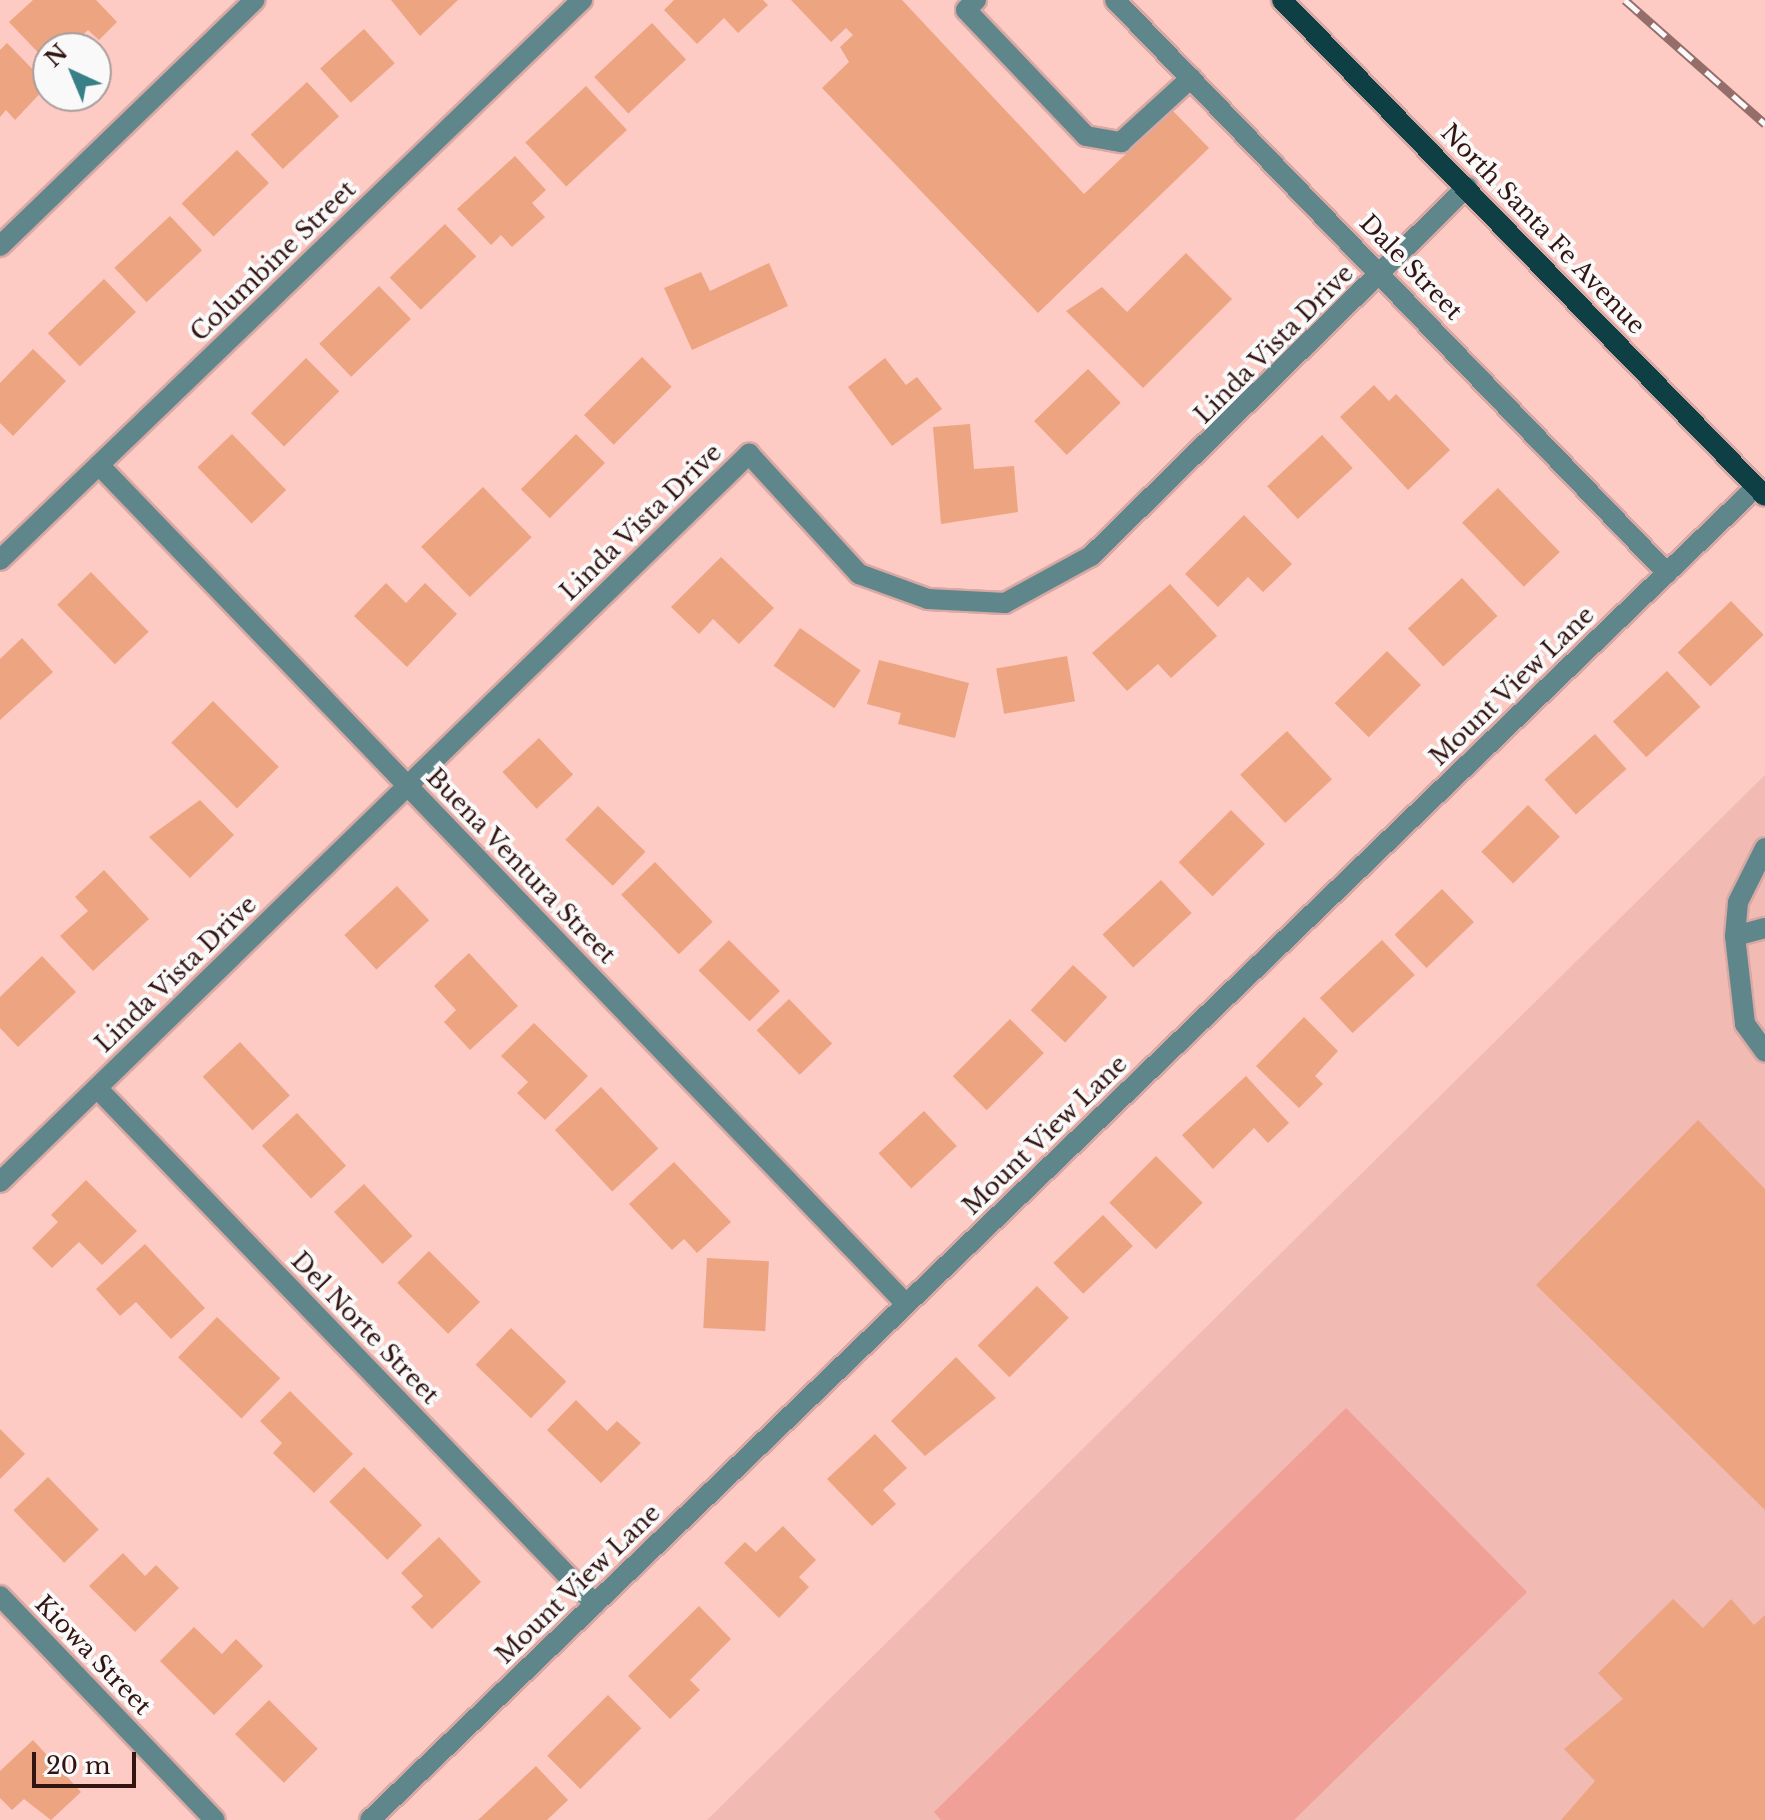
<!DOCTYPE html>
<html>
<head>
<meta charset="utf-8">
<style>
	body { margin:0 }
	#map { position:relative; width:1765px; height:1820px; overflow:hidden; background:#fdcac4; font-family:"Libre Baskerville",serif }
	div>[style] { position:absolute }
	.built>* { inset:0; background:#f1bab3 }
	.green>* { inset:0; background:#f0a097 }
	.building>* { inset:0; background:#eda481; transform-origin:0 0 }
	.roads { filter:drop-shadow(2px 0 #d8a9a4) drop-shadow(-2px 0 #d8a9a4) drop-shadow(0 2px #d8a9a4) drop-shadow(0 -2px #d8a9a4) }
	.minor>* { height:20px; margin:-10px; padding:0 10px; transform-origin:10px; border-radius:10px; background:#5f868b }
	.major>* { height:20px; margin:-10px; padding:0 10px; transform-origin:10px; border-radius:10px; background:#0e3f44 }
	.rail>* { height:9px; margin-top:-4.5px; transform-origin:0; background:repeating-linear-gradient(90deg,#f9f9f9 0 18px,#956d69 0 36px); box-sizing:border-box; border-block:2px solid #956d69 }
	span { translate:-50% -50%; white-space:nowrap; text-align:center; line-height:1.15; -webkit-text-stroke:8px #f9f9f9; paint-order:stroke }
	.street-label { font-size:24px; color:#321411 }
	.north { position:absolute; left:32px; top:32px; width:80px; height:80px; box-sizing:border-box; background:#f9f9f9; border:2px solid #a99d9c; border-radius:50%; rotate:316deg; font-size:22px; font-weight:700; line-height:32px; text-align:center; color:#321411 }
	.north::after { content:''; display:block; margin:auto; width:28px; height:36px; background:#387f88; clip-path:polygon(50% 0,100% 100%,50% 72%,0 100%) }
	.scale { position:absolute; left:32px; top:1752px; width:104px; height:36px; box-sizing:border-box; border:4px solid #321411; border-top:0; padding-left:10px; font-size:24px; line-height:28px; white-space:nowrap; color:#321411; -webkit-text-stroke:6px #f9f9f9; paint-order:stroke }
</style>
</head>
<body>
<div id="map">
	<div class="built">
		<div style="clip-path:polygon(1765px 775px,1765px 1820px,707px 1820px)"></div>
	</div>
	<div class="green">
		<div style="clip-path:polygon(1346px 1408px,1527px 1592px,1294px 1820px,941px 1820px,934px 1812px)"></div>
	</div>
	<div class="building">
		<div style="clip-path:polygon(33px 0,96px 0,117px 22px,99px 40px,88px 30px,69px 48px,48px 48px,48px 63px,9px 22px)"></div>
		<div style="clip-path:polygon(391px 0,458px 0,420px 36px)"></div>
		<div style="clip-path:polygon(674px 0,763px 0,768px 5px,738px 33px,724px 18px,697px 44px,664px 10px)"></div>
		<div style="clip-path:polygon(791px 0,902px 0,1084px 194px,1172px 110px,1209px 148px,1038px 313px,822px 88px,849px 62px,840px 47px,853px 35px,846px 28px,831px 42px)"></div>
		<div style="left:652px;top:23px;width:50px;height:79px;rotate:47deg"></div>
		<div style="left:364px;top:29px;width:46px;height:59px;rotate:48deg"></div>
		<div style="clip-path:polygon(7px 43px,48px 85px,15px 120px,6px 110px,0 117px,0 50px)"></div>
		<div style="left:307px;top:82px;width:47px;height:77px;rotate:47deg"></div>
		<div style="left:586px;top:86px;width:60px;height:83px;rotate:47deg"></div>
		<div style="left:237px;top:150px;width:46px;height:77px;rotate:46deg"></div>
		<div style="clip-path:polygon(515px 156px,546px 190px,532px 203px,545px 217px,512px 247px,501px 235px,491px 245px,457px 209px)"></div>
		<div style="left:170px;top:216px;width:47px;height:76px;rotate:47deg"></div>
		<div style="left:445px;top:224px;width:45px;height:77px;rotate:46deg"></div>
		<div style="clip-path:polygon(1186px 253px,1232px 299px,1143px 388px,1066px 311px,1102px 287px,1127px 312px)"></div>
		<div style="clip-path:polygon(769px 263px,788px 306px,692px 350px,664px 288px,701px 272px,710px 291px)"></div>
		<div style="left:104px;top:279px;width:46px;height:78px;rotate:46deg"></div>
		<div style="left:379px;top:286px;width:46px;height:83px;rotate:46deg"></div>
		<div style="clip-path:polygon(33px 349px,66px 381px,13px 436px,0 423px,0 383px)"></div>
		<div style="left:642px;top:357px;width:42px;height:82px;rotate:45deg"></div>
		<div style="left:306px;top:358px;width:47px;height:78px;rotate:45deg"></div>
		<div style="clip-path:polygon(885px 358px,906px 385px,917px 377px,942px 409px,892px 446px,848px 387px)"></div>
		<div style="left:1088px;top:369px;width:47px;height:75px;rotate:46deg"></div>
		<div style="clip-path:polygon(1374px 385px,1389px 401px,1396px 394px,1450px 450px,1408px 490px,1340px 417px)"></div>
		<div style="clip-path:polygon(970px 424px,974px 469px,1014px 466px,1018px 512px,941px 524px,933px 427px)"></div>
		<div style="left:232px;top:434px;width:78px;height:48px;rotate:46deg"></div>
		<div style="left:576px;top:434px;width:41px;height:78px;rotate:45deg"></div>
		<div style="left:1322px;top:435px;width:45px;height:75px;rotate:47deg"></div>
		<div style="left:483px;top:487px;width:70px;height:86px;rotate:46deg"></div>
		<div style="left:1498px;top:488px;width:89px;height:50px;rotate:46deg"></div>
		<div style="clip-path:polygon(1244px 515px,1292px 564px,1263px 592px,1248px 577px,1218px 607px,1185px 574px)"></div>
		<div style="clip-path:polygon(721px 557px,774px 608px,739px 644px,713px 619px,699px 634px,671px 607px)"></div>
		<div style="left:91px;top:572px;width:83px;height:47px;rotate:46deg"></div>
		<div style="left:1462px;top:578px;width:52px;height:74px;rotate:47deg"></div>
		<div style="clip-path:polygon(386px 583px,406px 603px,425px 583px,457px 614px,407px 667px,354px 616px)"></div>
		<div style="clip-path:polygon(1170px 584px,1217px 636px,1171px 678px,1158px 664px,1127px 691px,1092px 653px)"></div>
		<div style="left:1731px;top:601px;width:47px;height:74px;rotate:46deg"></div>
		<div style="left:800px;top:628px;width:74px;height:46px;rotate:35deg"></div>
		<div style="clip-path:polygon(22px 638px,53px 672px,0 720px,0 659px)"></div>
		<div style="left:1387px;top:651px;width:48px;height:74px;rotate:45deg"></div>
		<div style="left:1067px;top:656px;width:46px;height:72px;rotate:80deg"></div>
		<div style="clip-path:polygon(879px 660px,969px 683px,955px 738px,898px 724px,901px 713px,867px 704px)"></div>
		<div style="left:1667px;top:671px;width:49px;height:74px;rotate:47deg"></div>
		<div style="left:213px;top:701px;width:93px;height:59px;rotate:45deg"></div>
		<div style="left:1287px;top:731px;width:66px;height:64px;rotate:47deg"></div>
		<div style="left:1595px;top:734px;width:47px;height:68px;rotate:48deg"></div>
		<div style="left:539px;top:738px;width:50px;height:50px;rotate:47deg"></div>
		<div style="clip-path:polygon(200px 800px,234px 835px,190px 878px,149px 837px)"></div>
		<div style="left:1528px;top:805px;width:45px;height:66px;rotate:45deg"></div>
		<div style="left:598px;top:806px;width:66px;height:47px;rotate:44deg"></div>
		<div style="left:1231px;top:810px;width:48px;height:74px;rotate:45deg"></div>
		<div style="left:655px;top:862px;width:83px;height:47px;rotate:46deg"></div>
		<div style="clip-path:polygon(104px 870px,149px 919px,93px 971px,60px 936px,88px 911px,75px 897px)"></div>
		<div style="left:1161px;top:880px;width:45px;height:80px;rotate:47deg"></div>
		<div style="left:397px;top:886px;width:47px;height:72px;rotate:47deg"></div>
		<div style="left:1442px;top:889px;width:46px;height:66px;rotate:46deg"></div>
		<div style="left:729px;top:940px;width:72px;height:43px;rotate:45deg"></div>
		<div style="left:1382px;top:940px;width:48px;height:85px;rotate:47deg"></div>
		<div style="clip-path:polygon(469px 953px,518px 1006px,470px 1050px,444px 1022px,456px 1010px,434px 986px)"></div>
		<div style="clip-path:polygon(42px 956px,76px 992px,18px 1047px,0 1028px,0 997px)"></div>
		<div style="left:1073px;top:965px;width:47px;height:62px;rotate:43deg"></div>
		<div style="left:789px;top:999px;width:62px;height:45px;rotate:46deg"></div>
		<div style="clip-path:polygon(1304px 1017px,1338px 1051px,1315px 1076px,1323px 1084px,1299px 1108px,1256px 1066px)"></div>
		<div style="left:1010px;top:1019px;width:48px;height:81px;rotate:45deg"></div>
		<div style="clip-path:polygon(534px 1023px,588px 1076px,545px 1120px,517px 1093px,528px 1082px,501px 1056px)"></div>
		<div style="left:240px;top:1042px;width:73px;height:51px;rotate:47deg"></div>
		<div style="clip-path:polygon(1246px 1076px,1289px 1123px,1268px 1143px,1254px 1128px,1213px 1169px,1182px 1135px)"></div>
		<div style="left:601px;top:1087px;width:84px;height:63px;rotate:47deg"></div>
		<div style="left:924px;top:1111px;width:48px;height:62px;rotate:47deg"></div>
		<div style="left:297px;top:1113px;width:72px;height:48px;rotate:47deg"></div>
		<div style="clip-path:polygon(1698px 1120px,1765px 1189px,1765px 1510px,1536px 1285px)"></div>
		<div style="left:1156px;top:1156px;width:66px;height:66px;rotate:45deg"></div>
		<div style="clip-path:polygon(674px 1162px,731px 1222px,697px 1253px,684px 1239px,672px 1250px,629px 1204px)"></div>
		<div style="clip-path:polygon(86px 1180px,137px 1231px,102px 1265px,79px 1242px,52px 1268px,32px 1248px,58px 1222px,51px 1215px)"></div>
		<div style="left:364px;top:1184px;width:71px;height:41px;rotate:47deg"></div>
		<div style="left:1103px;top:1215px;width:43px;height:69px;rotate:46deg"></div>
		<div style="clip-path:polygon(145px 1244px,205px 1308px,171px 1339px,136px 1302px,120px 1316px,96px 1289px)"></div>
		<div style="left:429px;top:1251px;width:72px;height:45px;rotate:45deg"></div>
		<div style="left:707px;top:1258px;width:62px;height:70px;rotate:3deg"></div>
		<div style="left:1037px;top:1286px;width:45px;height:84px;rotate:45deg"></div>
		<div style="left:217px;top:1317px;width:88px;height:56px;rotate:44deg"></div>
		<div style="left:511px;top:1328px;width:77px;height:51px;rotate:44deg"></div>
		<div style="clip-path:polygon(956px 1357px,996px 1398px,925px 1456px,891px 1421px)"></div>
		<div style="clip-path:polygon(290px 1391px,353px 1454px,314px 1493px,273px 1453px,282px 1443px,260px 1421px)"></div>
		<div style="clip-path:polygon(576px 1400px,607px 1431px,617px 1421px,641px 1443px,601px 1483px,547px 1430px)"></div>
		<div style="clip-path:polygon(0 1429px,25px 1454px,0 1479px)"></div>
		<div style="clip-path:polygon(875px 1434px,907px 1468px,883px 1490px,896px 1504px,872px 1526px,827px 1479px)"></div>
		<div style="left:364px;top:1467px;width:82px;height:49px;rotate:45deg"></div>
		<div style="left:48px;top:1477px;width:73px;height:48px;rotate:46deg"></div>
		<div style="clip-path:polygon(783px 1526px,816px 1560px,799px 1577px,809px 1587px,779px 1618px,724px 1563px,745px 1542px,756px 1552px)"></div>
		<div style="clip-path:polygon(439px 1537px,481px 1582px,432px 1629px,411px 1607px,423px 1596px,401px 1573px)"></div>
		<div style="clip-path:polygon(123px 1553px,145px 1576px,156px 1565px,179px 1588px,135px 1632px,89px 1586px)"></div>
		<div style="clip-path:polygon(1673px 1599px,1703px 1628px,1731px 1599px,1754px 1625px,1765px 1615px,1765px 1820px,1561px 1820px,1595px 1781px,1564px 1749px,1623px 1699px,1598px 1673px)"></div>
		<div style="clip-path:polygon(699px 1606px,731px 1639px,690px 1680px,700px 1690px,670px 1719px,628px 1676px)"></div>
		<div style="clip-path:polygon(194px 1627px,222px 1654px,236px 1639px,263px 1666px,214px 1715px,160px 1661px)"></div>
		<div style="left:608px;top:1695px;width:47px;height:86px;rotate:45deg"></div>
		<div style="left:269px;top:1700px;width:69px;height:48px;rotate:45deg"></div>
		<div style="clip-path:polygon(33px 1740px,81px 1792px,51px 1820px,24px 1799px,12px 1810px,0 1798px,0 1771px)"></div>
		<div style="clip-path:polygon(536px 1766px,568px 1800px,547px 1820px,478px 1820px)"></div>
	</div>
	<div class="roads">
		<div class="minor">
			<div style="left:976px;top:0;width:14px;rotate:135deg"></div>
			<div style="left:966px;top:10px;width:174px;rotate:46.4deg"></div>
			<div style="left:1086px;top:136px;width:36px;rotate:10deg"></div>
			<div style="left:1121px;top:142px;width:95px;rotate:-42.4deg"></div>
			<div style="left:1115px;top:0;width:796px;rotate:46.07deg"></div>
			<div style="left:0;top:246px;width:354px;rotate:-44deg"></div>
			<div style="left:99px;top:465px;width:1164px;rotate:46.11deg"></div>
			<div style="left:0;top:560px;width:808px;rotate:-43.9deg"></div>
			<div style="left:1765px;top:848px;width:60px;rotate:116.6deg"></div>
			<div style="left:1738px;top:902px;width:34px;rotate:95deg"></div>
			<div style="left:1735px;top:936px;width:89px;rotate:83.5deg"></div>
			<div style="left:1745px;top:1024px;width:34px;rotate:54deg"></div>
			<div style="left:1735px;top:936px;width:31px;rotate:-15deg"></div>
			<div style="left:97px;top:1088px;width:717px;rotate:46.02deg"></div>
			<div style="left:0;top:1182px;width:1045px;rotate:-44.19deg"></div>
			<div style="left:749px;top:454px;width:163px;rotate:47.5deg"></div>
			<div style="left:859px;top:574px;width:73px;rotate:19.9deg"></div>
			<div style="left:928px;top:599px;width:77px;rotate:3deg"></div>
			<div style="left:1005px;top:603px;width:98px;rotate:-28.7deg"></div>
			<div style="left:1091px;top:556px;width:527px;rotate:-44.46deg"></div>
			<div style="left:0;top:1596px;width:310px;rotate:46.2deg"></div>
			<div style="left:370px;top:1820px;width:1923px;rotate:-43.88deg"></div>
		</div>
		<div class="major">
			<div style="left:1282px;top:0;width:692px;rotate:45.76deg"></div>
		</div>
	</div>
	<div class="rail">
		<div style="left:1625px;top:0;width:187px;rotate:41.5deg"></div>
	</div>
	<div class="street-label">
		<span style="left:1543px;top:229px;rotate:46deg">North Santa Fe Avenue</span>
		<span style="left:273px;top:261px;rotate:-44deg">Columbine Street</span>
		<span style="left:1411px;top:267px;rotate:46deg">Dale Street</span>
		<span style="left:1274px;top:344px;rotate:-45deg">Linda Vista Drive</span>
		<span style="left:641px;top:522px;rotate:-44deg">Linda Vista Drive</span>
		<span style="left:1512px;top:686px;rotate:-44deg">Mount View Lane</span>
		<span style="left:521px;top:866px;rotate:46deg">Buena Ventura Street</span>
		<span style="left:176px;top:974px;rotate:-44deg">Linda Vista Drive</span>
		<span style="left:1045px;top:1135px;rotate:-44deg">Mount View Lane</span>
		<span style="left:365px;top:1328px;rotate:46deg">Del Norte Street</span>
		<span style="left:578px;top:1584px;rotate:-44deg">Mount View Lane</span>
		<span style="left:93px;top:1655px;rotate:46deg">Kiowa Street</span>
	</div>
	<div class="north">N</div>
	<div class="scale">20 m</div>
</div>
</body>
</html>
